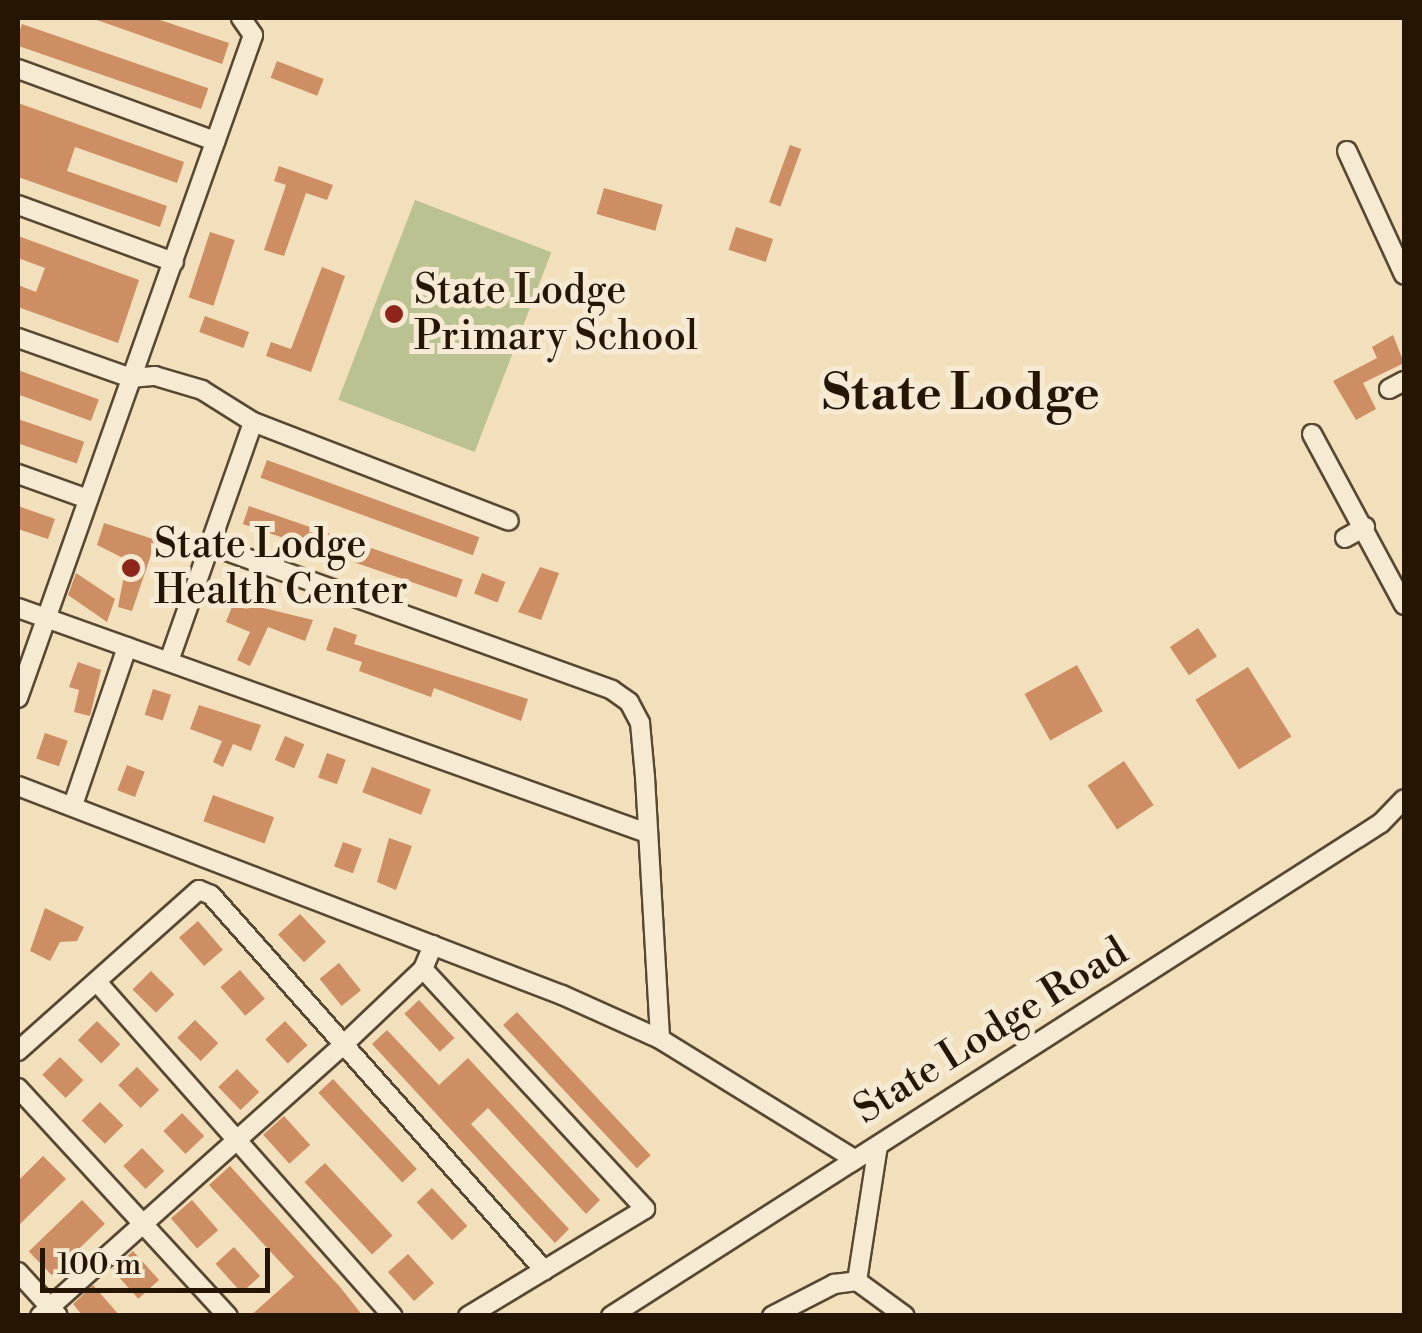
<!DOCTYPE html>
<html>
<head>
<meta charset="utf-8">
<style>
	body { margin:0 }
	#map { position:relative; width:1422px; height:1333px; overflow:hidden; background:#f2dfbb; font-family:"Libre Bodoni",serif }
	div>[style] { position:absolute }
	.green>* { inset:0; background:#bac291; transform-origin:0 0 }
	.building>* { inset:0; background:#ce8e63; transform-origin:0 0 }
	.roads { filter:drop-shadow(2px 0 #584831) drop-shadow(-2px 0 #584831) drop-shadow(0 2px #584831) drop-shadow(0 -2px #584831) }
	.minor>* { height:18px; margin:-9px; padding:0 9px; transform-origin:9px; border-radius:9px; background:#f7ead3 }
	.dots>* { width:28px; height:28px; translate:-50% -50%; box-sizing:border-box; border:5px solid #f7ead3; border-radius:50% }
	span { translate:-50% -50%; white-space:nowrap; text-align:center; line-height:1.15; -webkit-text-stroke:10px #f7ead3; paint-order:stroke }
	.poi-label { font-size:40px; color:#251503 }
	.left { translate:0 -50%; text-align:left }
	.street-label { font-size:40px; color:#251503 }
	.district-label { font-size:50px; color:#251503; font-weight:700 }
	.frame { position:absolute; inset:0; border:20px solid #251503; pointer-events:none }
	.scale { position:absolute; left:40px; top:1248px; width:230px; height:45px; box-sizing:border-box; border:5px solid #251503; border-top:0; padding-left:12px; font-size:30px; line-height:35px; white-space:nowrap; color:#251503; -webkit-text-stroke:8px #f7ead3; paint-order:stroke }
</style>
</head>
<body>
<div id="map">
	<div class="green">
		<div style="left:415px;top:200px;width:146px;height:214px;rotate:21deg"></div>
	</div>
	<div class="building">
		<div style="clip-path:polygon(154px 18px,229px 43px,222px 64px,94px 19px)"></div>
		<div style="left:22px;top:24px;width:197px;height:22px;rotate:19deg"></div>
		<div style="left:277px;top:61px;width:50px;height:18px;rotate:21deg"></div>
		<div style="clip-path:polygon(18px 103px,184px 162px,177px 183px,75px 147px,67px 171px,167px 206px,160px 227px,18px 177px)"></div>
		<div style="left:790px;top:145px;width:12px;height:61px;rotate:20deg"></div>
		<div style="clip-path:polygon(279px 166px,333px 185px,327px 200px,306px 193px,284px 256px,264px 250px,286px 185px,274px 181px)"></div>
		<div style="left:604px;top:188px;width:61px;height:27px;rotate:16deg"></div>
		<div style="left:736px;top:227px;width:39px;height:24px;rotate:18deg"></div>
		<div style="left:210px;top:232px;width:26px;height:69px;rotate:18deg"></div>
		<div style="clip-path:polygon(18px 236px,139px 280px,118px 343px,18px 307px,18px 285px,36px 292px,45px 268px,18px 258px)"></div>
		<div style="clip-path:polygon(322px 267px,345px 276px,311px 372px,266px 356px,271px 342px,291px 349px)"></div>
		<div style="left:205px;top:316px;width:47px;height:17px;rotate:20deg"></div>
		<div style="clip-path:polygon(1393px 335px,1404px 363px,1363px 383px,1376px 409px,1356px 420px,1333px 381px,1377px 358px,1372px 347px)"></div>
		<div style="left:18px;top:370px;width:86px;height:23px;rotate:20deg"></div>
		<div style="left:18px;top:419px;width:70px;height:23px;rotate:19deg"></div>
		<div style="left:267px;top:460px;width:226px;height:19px;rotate:20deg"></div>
		<div style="clip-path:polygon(18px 506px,55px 519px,48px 539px,18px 529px)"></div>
		<div style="left:249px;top:506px;width:226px;height:19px;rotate:19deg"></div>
		<div style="clip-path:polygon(104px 523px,156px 540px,132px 611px,118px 607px,127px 560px,97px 545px)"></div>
		<div style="clip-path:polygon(540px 567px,559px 573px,541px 620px,518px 612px)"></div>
		<div style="clip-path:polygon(76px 573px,115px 599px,107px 622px,68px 595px)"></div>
		<div style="left:482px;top:573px;width:25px;height:22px;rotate:21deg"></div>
		<div style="clip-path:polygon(234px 601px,313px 620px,305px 641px,268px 627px,250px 666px,237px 660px,250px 632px,226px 622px)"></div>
		<div style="clip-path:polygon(334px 627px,357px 635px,354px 644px,528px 699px,521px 721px,434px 688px,431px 697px,359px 671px,362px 662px,326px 650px)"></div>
		<div style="left:1198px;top:628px;width:34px;height:34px;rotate:56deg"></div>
		<div style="clip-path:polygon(78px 662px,101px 670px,90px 716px,74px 712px,79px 690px,69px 687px)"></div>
		<div style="left:1077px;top:665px;width:53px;height:60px;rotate:61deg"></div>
		<div style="left:1248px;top:667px;width:82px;height:62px;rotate:58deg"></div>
		<div style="left:153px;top:689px;width:19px;height:27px;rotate:18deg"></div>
		<div style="clip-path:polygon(199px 705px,261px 725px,251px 751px,233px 744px,223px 767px,213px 762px,222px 741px,190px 729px)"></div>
		<div style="left:45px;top:733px;width:24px;height:27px;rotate:19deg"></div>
		<div style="left:285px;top:736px;width:21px;height:26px;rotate:23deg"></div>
		<div style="left:327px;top:753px;width:20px;height:26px;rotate:20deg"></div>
		<div style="left:1124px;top:761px;width:53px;height:44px;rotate:56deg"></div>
		<div style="left:127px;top:765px;width:19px;height:27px;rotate:21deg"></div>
		<div style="left:372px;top:767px;width:63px;height:27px;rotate:21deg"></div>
		<div style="left:213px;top:795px;width:65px;height:28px;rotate:20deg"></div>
		<div style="clip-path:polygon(389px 838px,412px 846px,396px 890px,377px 882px)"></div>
		<div style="left:343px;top:842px;width:20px;height:26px;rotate:20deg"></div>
		<div style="clip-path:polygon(45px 908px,84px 927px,77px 941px,60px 942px,50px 961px,30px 951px)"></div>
		<div style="left:300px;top:914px;width:38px;height:30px;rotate:47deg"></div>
		<div style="left:198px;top:921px;width:38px;height:25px;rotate:49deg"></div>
		<div style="left:339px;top:963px;width:35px;height:25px;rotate:51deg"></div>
		<div style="left:240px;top:970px;width:38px;height:26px;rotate:49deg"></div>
		<div style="left:151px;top:971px;width:33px;height:26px;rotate:45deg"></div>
		<div style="left:419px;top:1000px;width:52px;height:20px;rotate:47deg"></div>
		<div style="left:517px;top:1012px;width:196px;height:19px;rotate:47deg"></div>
		<div style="left:195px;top:1020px;width:33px;height:25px;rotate:45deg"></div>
		<div style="left:97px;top:1021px;width:33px;height:27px;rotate:45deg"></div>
		<div style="left:285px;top:1021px;width:33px;height:27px;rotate:47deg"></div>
		<div style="clip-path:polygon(387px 1030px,439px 1085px,468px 1058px,600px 1200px,586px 1214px,488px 1108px,471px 1124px,569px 1229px,555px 1243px,372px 1044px)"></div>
		<div style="left:60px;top:1057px;width:33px;height:25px;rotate:45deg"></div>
		<div style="left:137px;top:1067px;width:32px;height:26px;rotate:46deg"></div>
		<div style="left:237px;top:1069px;width:32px;height:26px;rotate:46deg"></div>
		<div style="left:333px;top:1079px;width:123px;height:20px;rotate:47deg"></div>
		<div style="left:100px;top:1102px;width:33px;height:26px;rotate:45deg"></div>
		<div style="left:182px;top:1113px;width:32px;height:26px;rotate:46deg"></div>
		<div style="left:284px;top:1116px;width:39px;height:28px;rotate:48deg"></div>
		<div style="left:142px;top:1148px;width:32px;height:26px;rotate:46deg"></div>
		<div style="clip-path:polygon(43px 1156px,66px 1179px,18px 1226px,18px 1181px)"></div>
		<div style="left:325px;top:1163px;width:99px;height:28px;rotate:47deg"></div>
		<div style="clip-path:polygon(230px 1166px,340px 1287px,363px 1316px,250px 1316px,294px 1277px,209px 1185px)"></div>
		<div style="left:432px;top:1188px;width:52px;height:21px;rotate:47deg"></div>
		<div style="left:82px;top:1200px;width:33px;height:74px;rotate:46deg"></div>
		<div style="left:192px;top:1200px;width:40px;height:28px;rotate:49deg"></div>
		<div style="left:234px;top:1247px;width:39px;height:25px;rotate:48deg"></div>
		<div style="left:133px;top:1251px;width:39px;height:28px;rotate:48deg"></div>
		<div style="left:408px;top:1254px;width:39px;height:27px;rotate:48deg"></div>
		<div style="clip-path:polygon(93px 1285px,120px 1316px,83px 1316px,73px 1304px)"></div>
	</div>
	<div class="roads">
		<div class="minor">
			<div style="left:18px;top:69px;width:210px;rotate:20.1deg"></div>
			<div style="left:1347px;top:151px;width:136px;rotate:65.3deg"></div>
			<div style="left:18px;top:205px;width:166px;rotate:20.1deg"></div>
			<div style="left:18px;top:338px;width:120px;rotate:19.5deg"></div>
			<div style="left:131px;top:378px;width:24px;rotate:-5deg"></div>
			<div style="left:155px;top:376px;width:49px;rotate:16.6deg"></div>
			<div style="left:202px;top:390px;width:60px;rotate:32.1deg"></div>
			<div style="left:253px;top:422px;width:274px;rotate:21.1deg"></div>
			<div style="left:1389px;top:389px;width:17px;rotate:-28deg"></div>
			<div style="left:1312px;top:434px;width:194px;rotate:61.7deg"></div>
			<div style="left:18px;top:474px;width:74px;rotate:19.7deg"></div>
			<div style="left:1345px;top:538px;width:23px;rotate:-29deg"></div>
			<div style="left:210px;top:545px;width:427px;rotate:19.8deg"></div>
			<div style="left:612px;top:690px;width:21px;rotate:35deg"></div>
			<div style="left:629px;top:702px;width:24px;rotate:62deg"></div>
			<div style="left:640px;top:723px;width:54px;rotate:84.7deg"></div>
			<div style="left:645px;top:777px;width:262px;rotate:86.7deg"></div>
			<div style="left:18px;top:608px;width:668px;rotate:19.68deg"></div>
			<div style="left:169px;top:661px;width:253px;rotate:-70.6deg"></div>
			<div style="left:18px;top:698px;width:703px;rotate:-70.48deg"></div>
			<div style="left:253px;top:35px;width:21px;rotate:-125deg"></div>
			<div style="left:18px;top:786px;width:583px;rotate:21.02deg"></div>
			<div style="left:562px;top:995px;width:107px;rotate:24.2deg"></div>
			<div style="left:660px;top:1039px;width:228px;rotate:31.7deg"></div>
			<div style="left:73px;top:805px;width:167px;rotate:-71.1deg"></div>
			<div style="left:423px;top:969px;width:327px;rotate:47.2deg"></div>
			<div style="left:645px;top:1209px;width:207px;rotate:148.8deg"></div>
			<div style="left:97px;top:982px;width:446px;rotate:48.5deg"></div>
			<div style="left:18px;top:1051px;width:242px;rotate:-41.7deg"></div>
			<div style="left:199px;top:890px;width:13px;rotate:23deg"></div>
			<div style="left:211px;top:895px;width:502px;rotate:48.39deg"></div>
			<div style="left:18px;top:1088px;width:310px;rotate:47.4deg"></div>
			<div style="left:18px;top:1272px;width:59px;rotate:47.7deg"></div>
			<div style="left:857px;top:1281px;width:137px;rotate:-81.2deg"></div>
			<div style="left:40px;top:1316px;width:407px;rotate:-41.8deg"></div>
			<div style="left:343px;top:1045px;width:110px;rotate:-43.5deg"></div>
			<div style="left:423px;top:969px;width:26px;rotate:-67deg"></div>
			<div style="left:611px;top:1316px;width:914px;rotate:-32.63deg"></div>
			<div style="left:1381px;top:823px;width:33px;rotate:-46deg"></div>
			<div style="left:772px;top:1316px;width:70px;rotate:-27.3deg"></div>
			<div style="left:834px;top:1284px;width:23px;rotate:-7deg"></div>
			<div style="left:857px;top:1281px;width:59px;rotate:36.1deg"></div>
		</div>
	</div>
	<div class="dots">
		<div style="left:394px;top:314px;background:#8f2418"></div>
		<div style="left:131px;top:568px;background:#8f2418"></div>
	</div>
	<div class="poi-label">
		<span class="left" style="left:414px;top:314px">State Lodge<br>Primary School</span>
		<span class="left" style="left:154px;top:568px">State Lodge<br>Health Center</span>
	</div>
	<div class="street-label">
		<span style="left:991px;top:1031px;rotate:-32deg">State Lodge Road</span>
	</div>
	<div class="district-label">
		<span style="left:961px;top:395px">State Lodge</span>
	</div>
	<div class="frame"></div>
	<div class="scale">100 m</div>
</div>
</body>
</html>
